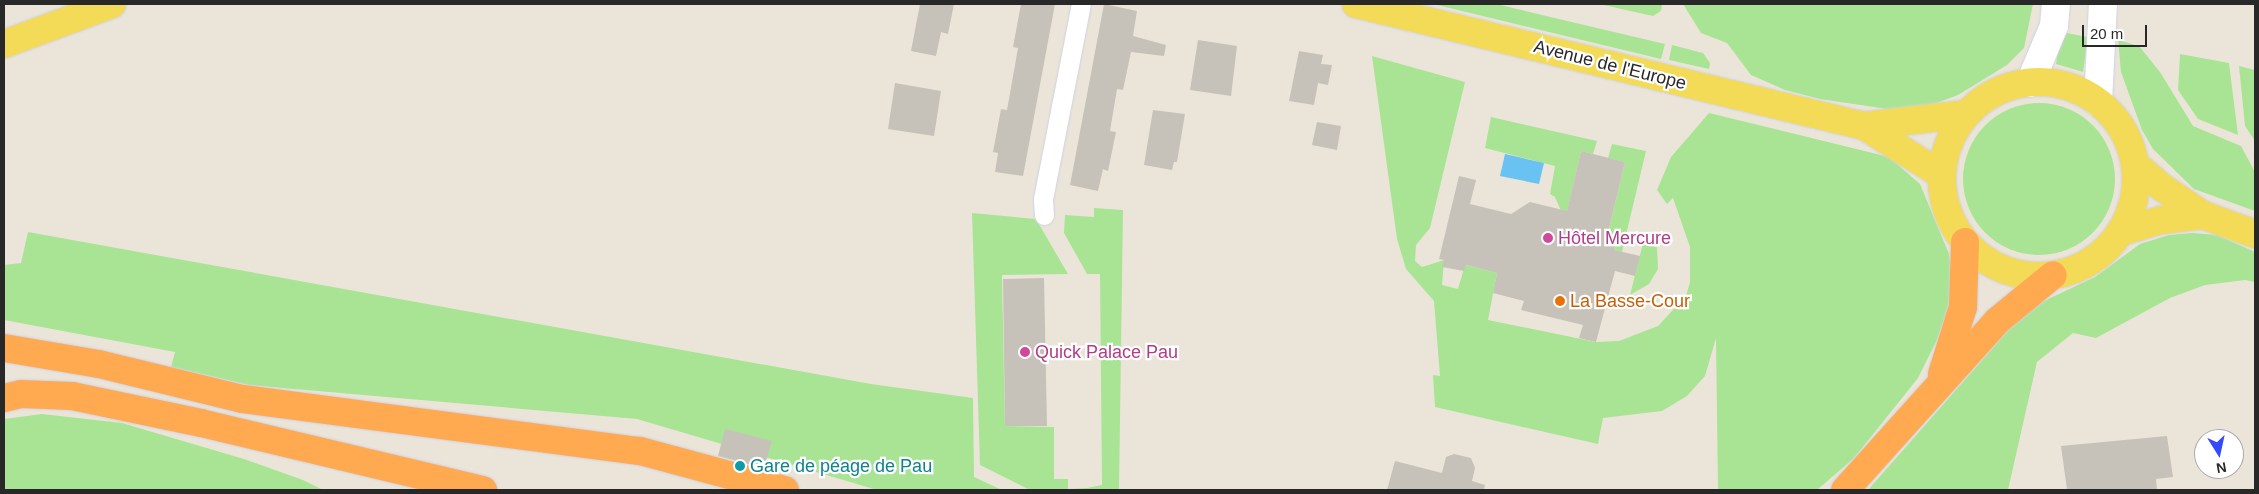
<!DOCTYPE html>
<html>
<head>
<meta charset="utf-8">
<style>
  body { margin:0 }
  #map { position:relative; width:2259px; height:494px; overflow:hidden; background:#ebe5d9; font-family:Helvetica,sans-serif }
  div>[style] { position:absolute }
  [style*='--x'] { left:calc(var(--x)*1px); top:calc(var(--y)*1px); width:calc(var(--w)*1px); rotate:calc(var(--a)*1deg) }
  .green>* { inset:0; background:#a9e494 }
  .round { border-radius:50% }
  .water>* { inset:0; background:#69c2f1 }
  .building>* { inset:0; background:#c6c2b9 }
  .roads { filter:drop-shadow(0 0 1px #cfd1e2) drop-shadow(0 0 1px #cfd1e2) }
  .street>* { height:19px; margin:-9.5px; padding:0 9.5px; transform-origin:9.5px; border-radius:9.5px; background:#fff }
  .secondary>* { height:28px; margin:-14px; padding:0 14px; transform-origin:14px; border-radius:14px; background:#fff }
  .primary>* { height:28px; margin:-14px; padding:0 14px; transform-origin:14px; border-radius:14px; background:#f3db57 }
  .primary>.ring { margin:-14px; padding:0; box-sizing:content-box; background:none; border:28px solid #f3db57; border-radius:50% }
  .highway>* { height:28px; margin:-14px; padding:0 14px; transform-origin:14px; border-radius:14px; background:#ffaa51 }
  .dots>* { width:14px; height:14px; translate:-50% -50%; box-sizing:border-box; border:2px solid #fff; border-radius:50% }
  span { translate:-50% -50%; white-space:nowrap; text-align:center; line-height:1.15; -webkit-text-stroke:4.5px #fff; paint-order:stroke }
  .street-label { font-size:18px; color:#282828 }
  .hotel-label { font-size:18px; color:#b23c85 }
  .left { translate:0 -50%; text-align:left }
  .food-label { font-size:18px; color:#c56008 }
  .culture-label { font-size:18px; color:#0d838f }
  .frame { position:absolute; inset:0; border:5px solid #282828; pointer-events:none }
  .north { position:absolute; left:2194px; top:429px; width:50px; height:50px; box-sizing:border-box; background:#fff; border:1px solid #a9a9a9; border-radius:50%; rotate:170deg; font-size:14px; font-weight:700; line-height:20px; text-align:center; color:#282828 }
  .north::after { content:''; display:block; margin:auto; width:18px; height:22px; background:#344afd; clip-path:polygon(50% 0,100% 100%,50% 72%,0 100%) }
  .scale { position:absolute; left:2082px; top:25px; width:65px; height:22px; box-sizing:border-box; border:2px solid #282828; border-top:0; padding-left:6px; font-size:15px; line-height:18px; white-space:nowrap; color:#282828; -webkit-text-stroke:4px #fff; paint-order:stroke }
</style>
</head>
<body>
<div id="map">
  <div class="green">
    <i style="clip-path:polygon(1433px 4px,1496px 4px,1665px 44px,1661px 59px)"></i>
    <i style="clip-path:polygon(1599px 4px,1662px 4px,1662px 5px,1661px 11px,1653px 16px)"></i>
    <i style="clip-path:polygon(1683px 4px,2033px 4px,2024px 48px,2007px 65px,1958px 95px,1931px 105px,1901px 111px,1820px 99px,1785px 90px,1751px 75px,1727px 43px,1701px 33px)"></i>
    <i style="clip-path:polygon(2061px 32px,2088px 37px,2083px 72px,2056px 64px)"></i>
    <i style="clip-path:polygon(2118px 40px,2139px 46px,2160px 72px,2193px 126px,2241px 146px,2255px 172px,2255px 211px,2194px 189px,2153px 149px,2142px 130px,2121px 72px)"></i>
    <i style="clip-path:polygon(1672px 45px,1703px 53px,1710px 63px,1709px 69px,1669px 60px)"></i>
    <i style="clip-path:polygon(2180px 54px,2229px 63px,2238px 135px,2198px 119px,2178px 90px)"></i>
    <i style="clip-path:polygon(1372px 56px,1465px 82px,1430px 228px,1416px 245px,1415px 261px,1422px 267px,1444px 260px,1442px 285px,1458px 289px,1465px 265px,1497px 273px,1488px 320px,1596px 342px,1619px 341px,1658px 326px,1686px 296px,1690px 282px,1690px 247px,1673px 198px,1667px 204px,1657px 190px,1671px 157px,1709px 113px,1889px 157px,1920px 184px,1949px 254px,1952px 277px,1948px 308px,1937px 340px,1918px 378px,1854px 458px,1817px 490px,1718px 490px,1716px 338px,1705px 376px,1687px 396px,1662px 411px,1603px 418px,1598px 444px,1435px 407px,1433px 375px,1440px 376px,1434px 301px,1406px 269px,1397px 239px)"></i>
    <i style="clip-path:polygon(2239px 66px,2255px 70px,2255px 141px,2245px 126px)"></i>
    <i class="round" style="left:1963px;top:103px;width:152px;height:152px"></i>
    <i style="clip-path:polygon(1491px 117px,1597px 141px,1593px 154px,1581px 151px,1565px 220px,1555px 197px,1550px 194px,1555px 166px,1485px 148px)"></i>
    <i style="clip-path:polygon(1612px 144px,1646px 151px,1622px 252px,1614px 250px,1616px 239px,1607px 237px,1625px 162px,1608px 158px)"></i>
    <i style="clip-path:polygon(1094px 208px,1123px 210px,1119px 490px,1030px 490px,980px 465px,972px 213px,1036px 219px,1068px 274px,1002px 275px,1005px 426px,1054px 427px,1054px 479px,1068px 479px,1068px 489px,1087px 488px,1102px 485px,1100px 274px,1087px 274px,1064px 233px,1065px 215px,1094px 217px)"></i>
    <i style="clip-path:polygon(1646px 231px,1657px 248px,1658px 269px,1649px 284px,1630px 295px)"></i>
    <i style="clip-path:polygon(28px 232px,871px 384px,973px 398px,974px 477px,1002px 490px,877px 490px,637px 419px,249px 385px,171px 367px,175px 352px,4px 320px,4px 265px,21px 263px)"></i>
    <i style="clip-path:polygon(2193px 233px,2217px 235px,2255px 252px,2255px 282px,2245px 280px,2205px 285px,2170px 298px,2096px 338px,2073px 333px,2037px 362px,2008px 490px,1868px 490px,2019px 318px,2044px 301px,2095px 277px,2140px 244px,2169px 235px)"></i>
    <i style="clip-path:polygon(42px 414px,122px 423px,244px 459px,303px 480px,323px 490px,4px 490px,4px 419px)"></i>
  </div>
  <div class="water">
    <i style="clip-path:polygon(1505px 154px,1544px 163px,1539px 184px,1500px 176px)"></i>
  </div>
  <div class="building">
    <i style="clip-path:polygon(920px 4px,954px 4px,948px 34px,941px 32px,936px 56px,911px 51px)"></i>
    <i style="clip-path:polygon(1021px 4px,1055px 4px,1023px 176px,995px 172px,998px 153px,993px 152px,1001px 109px,1007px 110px,1018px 48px,1013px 47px)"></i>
    <i style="clip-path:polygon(1104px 4px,1137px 11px,1133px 36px,1166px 45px,1164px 56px,1131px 52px,1123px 90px,1117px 89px,1110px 131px,1116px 132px,1108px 171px,1103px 169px,1098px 191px,1070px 185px)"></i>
    <i style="clip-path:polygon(1198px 40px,1237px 46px,1231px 96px,1190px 90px)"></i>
    <i style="clip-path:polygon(1299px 51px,1323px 55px,1321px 64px,1332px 65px,1328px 85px,1318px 83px,1314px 105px,1289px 101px)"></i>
    <i style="clip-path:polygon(895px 83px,941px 91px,934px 136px,888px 129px)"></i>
    <i style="clip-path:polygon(1153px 110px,1185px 114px,1177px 162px,1174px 162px,1172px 170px,1144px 165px)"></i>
    <i style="clip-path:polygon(1317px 122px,1341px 126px,1337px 150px,1312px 145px)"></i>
    <i style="clip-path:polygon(1581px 151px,1625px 162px,1607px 237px,1616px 239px,1614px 250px,1640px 256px,1635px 276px,1615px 271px,1596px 342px,1579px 338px,1583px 325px,1521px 310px,1524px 301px,1493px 293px,1497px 273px,1466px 265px,1464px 271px,1442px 267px,1444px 260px,1439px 259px,1459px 176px,1476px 180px,1470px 204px,1511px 214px,1530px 202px,1567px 211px)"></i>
    <i style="clip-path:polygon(1044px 278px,1047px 426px,1005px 426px,1003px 279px)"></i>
    <i style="clip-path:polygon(725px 429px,772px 441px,764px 468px,718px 456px)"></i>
    <i style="clip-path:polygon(2167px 436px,2173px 477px,2156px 479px,2157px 490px,2067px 490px,2061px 446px)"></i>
    <i style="clip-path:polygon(1454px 454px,1471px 458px,1475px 468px,1472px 481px,1485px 485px,1484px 490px,1387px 490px,1395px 461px,1442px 473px,1446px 457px)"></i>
  </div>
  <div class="roads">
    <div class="street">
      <i style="--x:1044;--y:215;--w:16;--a:-94"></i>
      <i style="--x:1043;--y:199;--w:199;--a:-79"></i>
    </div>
    <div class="secondary">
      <i style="--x:2030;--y:83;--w:62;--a:-67.2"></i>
      <i style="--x:2054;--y:26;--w:22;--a:-85"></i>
      <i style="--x:2098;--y:102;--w:98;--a:-87.1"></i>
    </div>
    <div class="primary">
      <i style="--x:1356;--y:4;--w:522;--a:13.5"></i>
      <i style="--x:1864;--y:126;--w:92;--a:32.1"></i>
      <i style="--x:4;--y:44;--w:115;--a:-20.3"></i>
      <i class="ring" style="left:1942px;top:82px;width:166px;height:166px"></i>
      <i style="--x:1864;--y:126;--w:103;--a:-6.7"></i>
      <i style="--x:2135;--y:164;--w:37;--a:41"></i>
      <i style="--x:2163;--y:188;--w:48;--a:34"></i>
      <i style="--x:2203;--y:215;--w:55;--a:20.1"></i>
      <i style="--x:2120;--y:232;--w:43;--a:-16.3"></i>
      <i style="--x:2161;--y:220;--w:42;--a:-6.8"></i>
    </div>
    <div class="highway">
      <i style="--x:4;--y:348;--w:96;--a:9.6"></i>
      <i style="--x:99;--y:364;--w:148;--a:13.7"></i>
      <i style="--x:243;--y:399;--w:400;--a:7.5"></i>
      <i style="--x:640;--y:451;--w:150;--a:15.1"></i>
      <i style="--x:1942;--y:374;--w:70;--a:-72.6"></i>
      <i style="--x:1963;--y:307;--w:65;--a:-88.2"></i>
      <i style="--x:4;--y:398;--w:17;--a:-13"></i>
      <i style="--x:21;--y:394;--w:51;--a:2.2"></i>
      <i style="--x:72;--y:396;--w:132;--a:11.8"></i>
      <i style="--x:201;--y:423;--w:290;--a:13.4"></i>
      <i style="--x:1845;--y:490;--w:227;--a:-48"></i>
      <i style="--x:1997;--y:321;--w:72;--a:-39.4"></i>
    </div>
  </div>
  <div class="dots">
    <i style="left:1548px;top:238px;background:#d1479c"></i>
    <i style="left:1560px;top:301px;background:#e8710a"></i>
    <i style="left:1025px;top:352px;background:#d1479c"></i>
    <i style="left:740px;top:466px;background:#0f9aa8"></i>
  </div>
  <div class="street-label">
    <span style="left:1610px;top:65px;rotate:14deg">Avenue de l'Europe</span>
  </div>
  <div class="hotel-label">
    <span class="left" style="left:1558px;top:238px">Hôtel Mercure</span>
    <span class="left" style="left:1035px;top:352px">Quick Palace Pau</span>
  </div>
  <div class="food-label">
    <span class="left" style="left:1570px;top:301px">La Basse-Cour</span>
  </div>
  <div class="culture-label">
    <span class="left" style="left:750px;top:466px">Gare de péage de Pau</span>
  </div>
  <div class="frame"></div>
  <div class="north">N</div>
  <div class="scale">20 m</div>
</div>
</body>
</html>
